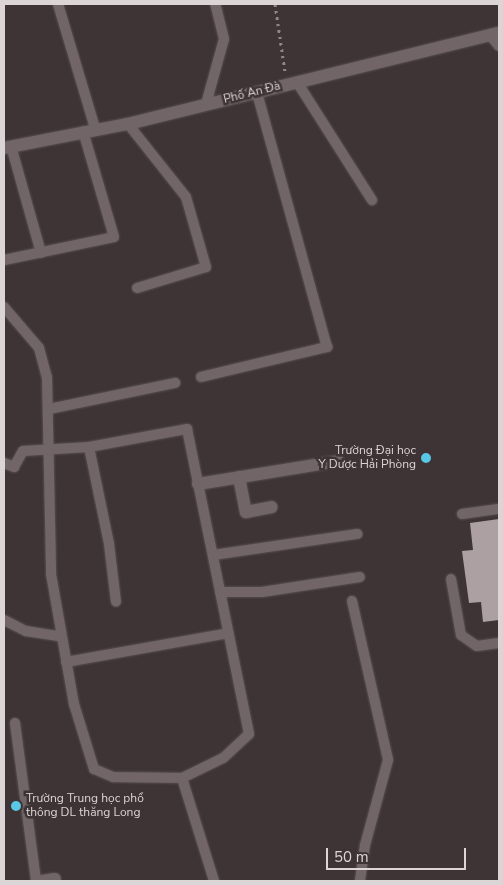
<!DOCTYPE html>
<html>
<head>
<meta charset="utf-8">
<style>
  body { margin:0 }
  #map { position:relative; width:503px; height:885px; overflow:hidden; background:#3e3335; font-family:"Nunito Sans",sans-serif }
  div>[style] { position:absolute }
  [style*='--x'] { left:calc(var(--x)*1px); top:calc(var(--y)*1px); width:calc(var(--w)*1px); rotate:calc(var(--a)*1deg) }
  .building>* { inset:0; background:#ada0a2 }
  .path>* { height:3px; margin-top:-1.5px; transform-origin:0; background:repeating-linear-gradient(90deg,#908789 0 2.5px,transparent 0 6.5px) }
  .roads { filter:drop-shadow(0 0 1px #584f51) drop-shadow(0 0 1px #584f51) }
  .lane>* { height:10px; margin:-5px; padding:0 5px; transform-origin:5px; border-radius:5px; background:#716567 }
  .street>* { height:12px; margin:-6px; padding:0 6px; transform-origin:6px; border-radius:6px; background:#716567 }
  .secondary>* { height:12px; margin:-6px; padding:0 6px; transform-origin:6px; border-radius:6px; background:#716567 }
  .dots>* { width:14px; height:14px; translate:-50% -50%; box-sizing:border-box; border:2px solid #3e3335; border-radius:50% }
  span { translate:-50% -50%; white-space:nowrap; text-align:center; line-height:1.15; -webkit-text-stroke:5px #3e3335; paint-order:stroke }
  .street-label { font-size:12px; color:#dcd5d6 }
  .poi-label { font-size:12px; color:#dcd5d6 }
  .right { translate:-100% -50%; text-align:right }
  .left { translate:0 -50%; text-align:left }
  .frame { position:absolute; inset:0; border:5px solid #dcd5d6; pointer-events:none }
  .scale { position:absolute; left:326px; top:848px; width:140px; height:22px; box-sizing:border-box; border:2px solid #dcd5d6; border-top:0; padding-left:6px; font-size:15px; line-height:18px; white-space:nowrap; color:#dcd5d6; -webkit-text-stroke:4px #3e3335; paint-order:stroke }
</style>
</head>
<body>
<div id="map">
  <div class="building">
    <i style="clip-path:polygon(499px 519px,499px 620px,483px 622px,481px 602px,469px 603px,462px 551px,473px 550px,470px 523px)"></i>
  </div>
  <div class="path">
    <i style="--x:275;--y:4;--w:69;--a:81.6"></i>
  </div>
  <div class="roads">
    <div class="lane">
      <i style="--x:58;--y:4;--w:129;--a:73.4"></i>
      <i style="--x:490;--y:35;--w:14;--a:51"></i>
      <i style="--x:297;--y:82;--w:140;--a:57.6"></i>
      <i style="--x:206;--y:104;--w:67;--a:-74.5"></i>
      <i style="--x:224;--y:39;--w:36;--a:-104"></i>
      <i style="--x:128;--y:124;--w:93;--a:51.5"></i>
      <i style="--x:186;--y:197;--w:73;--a:74.1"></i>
      <i style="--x:206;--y:267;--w:72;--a:163.1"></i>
      <i style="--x:11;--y:146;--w:111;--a:74.3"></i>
      <i style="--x:4;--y:260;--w:112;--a:-11.8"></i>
      <i style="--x:114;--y:237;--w:110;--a:-106.3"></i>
      <i style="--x:4;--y:307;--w:54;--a:49.5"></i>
      <i style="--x:39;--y:348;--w:30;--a:75"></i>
      <i style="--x:47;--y:377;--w:197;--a:88.8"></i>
      <i style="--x:51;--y:574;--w:132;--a:80"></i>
      <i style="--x:74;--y:704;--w:68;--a:72.9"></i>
      <i style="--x:94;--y:769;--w:21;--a:23"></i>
      <i style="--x:113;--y:777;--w:69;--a:0.8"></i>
      <i style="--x:201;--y:377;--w:130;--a:-13.4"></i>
      <i style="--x:327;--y:347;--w:264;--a:-105.4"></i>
      <i style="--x:49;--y:409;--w:129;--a:-11.7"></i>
      <i style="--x:89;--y:447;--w:100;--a:-10.4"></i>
      <i style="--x:187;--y:429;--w:311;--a:78.5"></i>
      <i style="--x:249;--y:734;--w:35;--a:137"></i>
      <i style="--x:223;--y:758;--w:46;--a:154"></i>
      <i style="--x:182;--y:778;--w:108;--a:72.7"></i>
      <i style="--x:4;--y:463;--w:11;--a:22"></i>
      <i style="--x:14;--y:467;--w:18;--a:-61"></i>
      <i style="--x:23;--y:451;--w:66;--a:-3.5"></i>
      <i style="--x:89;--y:447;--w:99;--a:78.3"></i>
      <i style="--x:109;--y:544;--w:58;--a:83.1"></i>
      <i style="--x:462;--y:514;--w:37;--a:-8"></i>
      <i style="--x:213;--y:555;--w:146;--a:-8.3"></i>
      <i style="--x:451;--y:579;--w:57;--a:79.9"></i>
      <i style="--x:461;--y:635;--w:19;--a:35"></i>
      <i style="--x:477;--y:646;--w:22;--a:-8"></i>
      <i style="--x:220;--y:592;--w:42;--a:0"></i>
      <i style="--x:262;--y:592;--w:99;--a:-8.7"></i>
      <i style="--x:352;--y:601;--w:163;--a:77.2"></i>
      <i style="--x:388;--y:760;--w:88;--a:105.1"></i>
      <i style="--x:365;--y:845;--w:36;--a:98"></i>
      <i style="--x:4;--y:620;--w:25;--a:27"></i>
      <i style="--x:26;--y:631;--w:36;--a:9"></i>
      <i style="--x:66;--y:662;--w:165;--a:-10.1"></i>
      <i style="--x:15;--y:723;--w:159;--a:82.4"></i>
    </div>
    <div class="street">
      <i style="--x:239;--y:477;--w:36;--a:79"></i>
      <i style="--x:246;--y:512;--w:26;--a:-11"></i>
      <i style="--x:198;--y:484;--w:142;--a:-9.3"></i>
      <i style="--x:42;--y:881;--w:13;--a:-9"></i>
    </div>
    <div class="secondary">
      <i style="--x:4;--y:148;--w:126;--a:-11"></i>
      <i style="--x:128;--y:124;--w:382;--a:-13.8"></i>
    </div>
  </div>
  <div class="dots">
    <i style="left:426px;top:458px;background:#59c8e4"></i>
    <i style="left:16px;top:806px;background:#59c8e4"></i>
  </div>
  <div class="street-label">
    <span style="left:252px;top:93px;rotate:-14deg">Phố An Đà</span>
  </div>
  <div class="poi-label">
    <span class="right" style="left:416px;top:458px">Trường Đại học<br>Y Dược Hải Phòng</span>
    <span class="left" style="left:26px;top:806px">Trường Trung học phổ<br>thông DL thăng Long</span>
  </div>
  <div class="frame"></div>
  <div class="scale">50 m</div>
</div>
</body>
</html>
